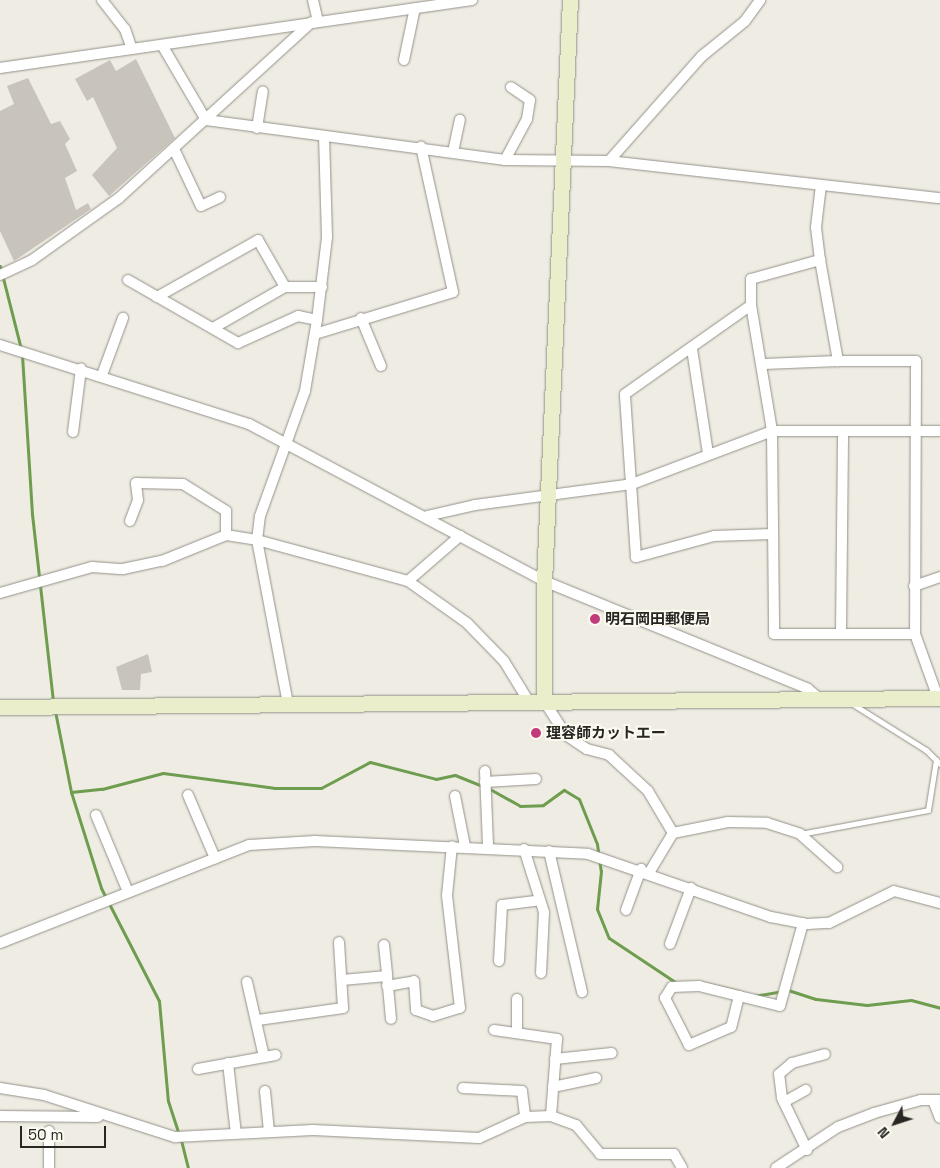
<!DOCTYPE html>
<html>
<head>
<meta charset="utf-8">
<style>
  body { margin:0 }
  #map { position:relative; width:940px; height:1168px; overflow:hidden; background:#efece3; font-family:"Space Grotesk","Noto Sans JP",sans-serif }
  div>[style] { position:absolute }
  [style*='--x'] { left:calc(var(--x)*1px); top:calc(var(--y)*1px); width:calc(var(--w)*1px); rotate:calc(var(--a)*1deg) }
  .stream>* { height:3px; margin:-1.5px; padding:0 1.5px; transform-origin:1.5px; border-radius:1.5px; background:#6e9d4f }
  .building>* { inset:0; background:#c8c3bb }
  .roads { filter:drop-shadow(0 0 1px #939189) drop-shadow(0 0 1px #939189) }
  .lane>* { height:5px; margin:-2.5px; padding:0 2.5px; transform-origin:2.5px; border-radius:2.5px; background:#fff }
  .street>* { height:10px; margin:-5px; padding:0 5px; transform-origin:5px; border-radius:5px; background:#fff }
  .secondary>* { height:15px; margin:-7.5px; padding:0 7.5px; transform-origin:7.5px; border-radius:7.5px; background:#ebeecb }
  .dots>* { width:14px; height:14px; translate:-50% -50%; box-sizing:border-box; border:2px solid #fcfaf0; border-radius:50% }
  span { translate:-50% -50%; white-space:nowrap; text-align:center; line-height:1.15; -webkit-text-stroke:4px #fcfaf0; paint-order:stroke }
  .poi-label { font-size:15px; color:#272622; font-weight:700 }
  .left { translate:0 -50%; text-align:left }
  .north { position:absolute; left:870px; top:1098px; width:50px; height:50px; -webkit-text-stroke:4px #fcfaf0; paint-order:stroke; rotate:230deg; font-size:14px; font-weight:700; line-height:20px; text-align:center; color:#272622 }
  .north::after { content:''; display:block; margin:auto; width:18px; height:22px; background:#272622; clip-path:polygon(50% 0,100% 100%,50% 72%,0 100%) }
  .scale { position:absolute; left:20px; top:1126px; width:86px; height:22px; box-sizing:border-box; border:2px solid #272622; border-top:0; padding-left:6px; font-size:15px; line-height:18px; white-space:nowrap; color:#272622; -webkit-text-stroke:4px #fcfaf0; paint-order:stroke }
</style>
</head>
<body>
<div id="map">
  <div class="stream">
    <i style="--x:0;--y:266;--w:86;--a:75.8"></i>
    <i style="--x:22;--y:355;--w:159;--a:86.4"></i>
    <i style="--x:32;--y:514;--w:189;--a:83.6"></i>
    <i style="--x:55;--y:711;--w:83;--a:78.8"></i>
    <i style="--x:71;--y:792;--w:101;--a:72.6"></i>
    <i style="--x:101;--y:888;--w:127;--a:62.8"></i>
    <i style="--x:159;--y:1001;--w:100;--a:84.9"></i>
    <i style="--x:168;--y:1101;--w:35;--a:72"></i>
    <i style="--x:488;--y:788;--w:37;--a:29"></i>
    <i style="--x:520;--y:806;--w:23;--a:-2"></i>
    <i style="--x:543;--y:805;--w:26;--a:-36"></i>
    <i style="--x:564;--y:790;--w:17;--a:31"></i>
    <i style="--x:579;--y:799;--w:48;--a:68.2"></i>
    <i style="--x:597;--y:844;--w:27;--a:82"></i>
    <i style="--x:601;--y:871;--w:38;--a:96"></i>
    <i style="--x:597;--y:909;--w:31;--a:68"></i>
    <i style="--x:609;--y:938;--w:79;--a:33.7"></i>
    <i style="--x:71;--y:792;--w:31;--a:-6"></i>
    <i style="--x:102;--y:789;--w:63;--a:-14.7"></i>
    <i style="--x:163;--y:773;--w:113;--a:7.6"></i>
    <i style="--x:275;--y:788;--w:46;--a:0"></i>
    <i style="--x:321;--y:788;--w:55;--a:-28"></i>
    <i style="--x:370;--y:762;--w:68;--a:14.4"></i>
    <i style="--x:436;--y:779;--w:19;--a:-12"></i>
    <i style="--x:455;--y:775;--w:29;--a:22"></i>
    <i style="--x:703;--y:983;--w:36;--a:13"></i>
    <i style="--x:754;--y:996;--w:35;--a:-10"></i>
    <i style="--x:788;--y:990;--w:29;--a:18"></i>
    <i style="--x:816;--y:999;--w:51;--a:6.7"></i>
    <i style="--x:867;--y:1005;--w:44;--a:-6.5"></i>
    <i style="--x:911;--y:1000;--w:30;--a:15"></i>
    <i style="--x:181;--y:1140;--w:29;--a:76"></i>
  </div>
  <div class="building">
    <i style="clip-path:polygon(136px 59px,175px 138px,109px 196px,92px 175px,117px 148px,93px 97px,87px 101px,75px 79px,110px 60px,116px 71px)"></i>
    <i style="clip-path:polygon(28px 78px,51px 124px,60px 121px,70px 139px,65px 144px,77px 171px,65px 178px,76px 210px,88px 203px,91px 209px,14px 261px,0 231px,0 111px,14px 104px,7px 86px)"></i>
    <i style="clip-path:polygon(148px 654px,152px 672px,141px 674px,140px 690px,122px 690px,116px 667px)"></i>
  </div>
  <div class="roads">
    <div class="lane">
      <i style="--x:851;--y:703;--w:89;--a:32.1"></i>
      <i style="--x:926;--y:750;--w:20;--a:45"></i>
      <i style="--x:800;--y:834;--w:130;--a:-10.6"></i>
      <i style="--x:928;--y:810;--w:51;--a:-80.9"></i>
    </div>
    <div class="street">
      <i style="--x:102;--y:0;--w:37;--a:52"></i>
      <i style="--x:125;--y:29;--w:21;--a:71"></i>
      <i style="--x:313;--y:0;--w:22;--a:77"></i>
      <i style="--x:162;--y:45;--w:87;--a:59.6"></i>
      <i style="--x:404;--y:60;--w:53;--a:-78.1"></i>
      <i style="--x:0;--y:68;--w:477;--a:-8.2"></i>
      <i style="--x:206;--y:120;--w:302;--a:7.6"></i>
      <i style="--x:505;--y:160;--w:104;--a:0.6"></i>
      <i style="--x:609;--y:161;--w:333;--a:6.4"></i>
      <i style="--x:257;--y:128;--w:37;--a:-81"></i>
      <i style="--x:174;--y:149;--w:63;--a:64.7"></i>
      <i style="--x:201;--y:206;--w:21;--a:-25"></i>
      <i style="--x:453;--y:152;--w:33;--a:-78"></i>
      <i style="--x:505;--y:160;--w:47;--a:-61.8"></i>
      <i style="--x:527;--y:119;--w:19;--a:-81"></i>
      <i style="--x:530;--y:100;--w:23;--a:-146"></i>
      <i style="--x:609;--y:161;--w:140;--a:-48.5"></i>
      <i style="--x:702;--y:56;--w:55;--a:-39.1"></i>
      <i style="--x:745;--y:21;--w:26;--a:-54"></i>
      <i style="--x:820;--y:260;--w:33;--a:-97"></i>
      <i style="--x:816;--y:227;--w:42;--a:-83.2"></i>
      <i style="--x:0;--y:275;--w:35;--a:-25"></i>
      <i style="--x:32;--y:260;--w:107;--a:-35.5"></i>
      <i style="--x:119;--y:198;--w:261;--a:-42.4"></i>
      <i style="--x:128;--y:280;--w:127;--a:29.8"></i>
      <i style="--x:238;--y:343;--w:66;--a:-24.2"></i>
      <i style="--x:298;--y:316;--w:19;--a:12"></i>
      <i style="--x:285;--y:287;--w:37;--a:0"></i>
      <i style="--x:157;--y:297;--w:116;--a:-29.4"></i>
      <i style="--x:258;--y:240;--w:54;--a:60.1"></i>
      <i style="--x:285;--y:287;--w:83;--a:150.3"></i>
      <i style="--x:751;--y:305;--w:128;--a:80.5"></i>
      <i style="--x:772;--y:431;--w:203;--a:89.4"></i>
      <i style="--x:774;--y:634;--w:141;--a:0"></i>
      <i style="--x:361;--y:318;--w:52;--a:67.4"></i>
      <i style="--x:315;--y:334;--w:144;--a:-16.9"></i>
      <i style="--x:453;--y:292;--w:149;--a:-102.4"></i>
      <i style="--x:0;--y:345;--w:261;--a:17.6"></i>
      <i style="--x:249;--y:424;--w:334;--a:28"></i>
      <i style="--x:544;--y:581;--w:285;--a:22.2"></i>
      <i style="--x:808;--y:689;--w:17;--a:40"></i>
      <i style="--x:692;--y:349;--w:106;--a:81.3"></i>
      <i style="--x:764;--y:364;--w:74;--a:-2.3"></i>
      <i style="--x:102;--y:375;--w:61;--a:-69.8"></i>
      <i style="--x:73;--y:432;--w:64;--a:-82.8"></i>
      <i style="--x:427;--y:516;--w:49;--a:-12.9"></i>
      <i style="--x:475;--y:505;--w:158;--a:-7.6"></i>
      <i style="--x:632;--y:484;--w:150;--a:-20.7"></i>
      <i style="--x:772;--y:431;--w:168;--a:0"></i>
      <i style="--x:130;--y:521;--w:22;--a:-69"></i>
      <i style="--x:138;--y:500;--w:17;--a:-97"></i>
      <i style="--x:136;--y:483;--w:47;--a:1.2"></i>
      <i style="--x:183;--y:484;--w:51;--a:32.1"></i>
      <i style="--x:226;--y:511;--w:24;--a:90"></i>
      <i style="--x:772;--y:534;--w:58;--a:178"></i>
      <i style="--x:714;--y:536;--w:81;--a:164.9"></i>
      <i style="--x:636;--y:557;--w:163;--a:-93.9"></i>
      <i style="--x:625;--y:394;--w:154;--a:-35.2"></i>
      <i style="--x:751;--y:305;--w:26;--a:-90"></i>
      <i style="--x:751;--y:279;--w:72;--a:-15.4"></i>
      <i style="--x:820;--y:260;--w:103;--a:79.9"></i>
      <i style="--x:838;--y:361;--w:78;--a:0"></i>
      <i style="--x:916;--y:361;--w:273;--a:90.2"></i>
      <i style="--x:915;--y:634;--w:68;--a:70.2"></i>
      <i style="--x:408;--y:581;--w:69;--a:-40.9"></i>
      <i style="--x:914;--y:586;--w:28;--a:-19"></i>
      <i style="--x:0;--y:593;--w:96;--a:-15.8"></i>
      <i style="--x:92;--y:567;--w:31;--a:4"></i>
      <i style="--x:123;--y:569;--w:40;--a:-12"></i>
      <i style="--x:162;--y:561;--w:69;--a:-22.1"></i>
      <i style="--x:226;--y:535;--w:31;--a:9"></i>
      <i style="--x:257;--y:540;--w:156;--a:15.2"></i>
      <i style="--x:408;--y:581;--w:72;--a:35.4"></i>
      <i style="--x:467;--y:623;--w:53;--a:45.8"></i>
      <i style="--x:504;--y:661;--w:48;--a:58.6"></i>
      <i style="--x:841;--y:631;--w:197;--a:-89.4"></i>
      <i style="--x:544;--y:701;--w:40;--a:57.1"></i>
      <i style="--x:566;--y:735;--w:25;--a:34"></i>
      <i style="--x:587;--y:749;--w:23;--a:15"></i>
      <i style="--x:609;--y:755;--w:53;--a:42.7"></i>
      <i style="--x:648;--y:791;--w:49;--a:59.2"></i>
      <i style="--x:673;--y:833;--w:47;--a:121"></i>
      <i style="--x:288;--y:704;--w:167;--a:-100.7"></i>
      <i style="--x:257;--y:540;--w:24;--a:-83"></i>
      <i style="--x:260;--y:516;--w:133;--a:-70.2"></i>
      <i style="--x:305;--y:391;--w:72;--a:-80.4"></i>
      <i style="--x:317;--y:320;--w:84;--a:-83.1"></i>
      <i style="--x:327;--y:237;--w:100;--a:-91.7"></i>
      <i style="--x:485;--y:771;--w:76;--a:87.7"></i>
      <i style="--x:485;--y:782;--w:51;--a:-3.4"></i>
      <i style="--x:188;--y:795;--w:69;--a:66.8"></i>
      <i style="--x:455;--y:796;--w:51;--a:78.7"></i>
      <i style="--x:96;--y:815;--w:83;--a:67.4"></i>
      <i style="--x:673;--y:833;--w:56;--a:-11.3"></i>
      <i style="--x:728;--y:822;--w:39;--a:1"></i>
      <i style="--x:767;--y:823;--w:35;--a:18"></i>
      <i style="--x:800;--y:834;--w:50;--a:41.7"></i>
      <i style="--x:524;--y:849;--w:66;--a:72.4"></i>
      <i style="--x:544;--y:912;--w:61;--a:92.8"></i>
      <i style="--x:549;--y:851;--w:145;--a:76.8"></i>
      <i style="--x:626;--y:910;--w:44;--a:-69.9"></i>
      <i style="--x:0;--y:943;--w:268;--a:-21.5"></i>
      <i style="--x:249;--y:845;--w:66;--a:-3.5"></i>
      <i style="--x:315;--y:841;--w:273;--a:2.7"></i>
      <i style="--x:588;--y:854;--w:194;--a:19"></i>
      <i style="--x:771;--y:917;--w:37;--a:11"></i>
      <i style="--x:807;--y:924;--w:22;--a:-3"></i>
      <i style="--x:829;--y:923;--w:72;--a:-26.2"></i>
      <i style="--x:894;--y:891;--w:48;--a:14.6"></i>
      <i style="--x:670;--y:944;--w:60;--a:-69.4"></i>
      <i style="--x:384;--y:945;--w:31;--a:84"></i>
      <i style="--x:499;--y:961;--w:56;--a:-86.9"></i>
      <i style="--x:502;--y:905;--w:38;--a:-7"></i>
      <i style="--x:342;--y:980;--w:45;--a:-5.1"></i>
      <i style="--x:387;--y:976;--w:43;--a:84.7"></i>
      <i style="--x:247;--y:982;--w:77;--a:77.2"></i>
      <i style="--x:387;--y:986;--w:27;--a:-10"></i>
      <i style="--x:414;--y:981;--w:29;--a:86"></i>
      <i style="--x:416;--y:1010;--w:18;--a:19"></i>
      <i style="--x:433;--y:1016;--w:28;--a:-17"></i>
      <i style="--x:460;--y:1008;--w:114;--a:-96.6"></i>
      <i style="--x:447;--y:895;--w:49;--a:-84.2"></i>
      <i style="--x:739;--y:996;--w:32;--a:104"></i>
      <i style="--x:731;--y:1027;--w:46;--a:156.8"></i>
      <i style="--x:689;--y:1045;--w:53;--a:-117.1"></i>
      <i style="--x:665;--y:998;--w:13;--a:-58"></i>
      <i style="--x:672;--y:987;--w:27;--a:-2"></i>
      <i style="--x:699;--y:986;--w:41;--a:14"></i>
      <i style="--x:739;--y:996;--w:42;--a:13.7"></i>
      <i style="--x:780;--y:1006;--w:86;--a:-74.5"></i>
      <i style="--x:258;--y:1020;--w:86;--a:-8"></i>
      <i style="--x:343;--y:1008;--w:66;--a:-93.5"></i>
      <i style="--x:494;--y:1030;--w:64;--a:8.1"></i>
      <i style="--x:557;--y:1039;--w:77;--a:94.5"></i>
      <i style="--x:517;--y:1033;--w:34;--a:-90"></i>
      <i style="--x:555;--y:1059;--w:57;--a:-6"></i>
      <i style="--x:228;--y:1063;--w:71;--a:83.6"></i>
      <i style="--x:198;--y:1069;--w:79;--a:-10.2"></i>
      <i style="--x:553;--y:1087;--w:44;--a:-11.8"></i>
      <i style="--x:0;--y:1088;--w:45;--a:9"></i>
      <i style="--x:44;--y:1095;--w:138;--a:17.8"></i>
      <i style="--x:175;--y:1137;--w:138;--a:-2.9"></i>
      <i style="--x:313;--y:1130;--w:166;--a:2.8"></i>
      <i style="--x:479;--y:1138;--w:51;--a:-24.5"></i>
      <i style="--x:525;--y:1117;--w:26;--a:-2"></i>
      <i style="--x:551;--y:1116;--w:27;--a:20"></i>
      <i style="--x:576;--y:1125;--w:38;--a:50"></i>
      <i style="--x:600;--y:1154;--w:74;--a:0"></i>
      <i style="--x:674;--y:1154;--w:16;--a:60"></i>
      <i style="--x:463;--y:1088;--w:59;--a:2.9"></i>
      <i style="--x:522;--y:1091;--w:26;--a:83"></i>
      <i style="--x:265;--y:1091;--w:41;--a:84.4"></i>
      <i style="--x:933;--y:1100;--w:19;--a:69"></i>
      <i style="--x:784;--y:1102;--w:25;--a:-29"></i>
      <i style="--x:0;--y:1116;--w:98;--a:0.6"></i>
      <i style="--x:49;--y:1131;--w:37;--a:90"></i>
      <i style="--x:807;--y:1150;--w:58;--a:-115.7"></i>
      <i style="--x:782;--y:1098;--w:24;--a:-97"></i>
      <i style="--x:779;--y:1074;--w:17;--a:-40"></i>
      <i style="--x:792;--y:1063;--w:34;--a:-15"></i>
      <i style="--x:776;--y:1168;--w:74;--a:-33.5"></i>
      <i style="--x:838;--y:1127;--w:39;--a:-21"></i>
      <i style="--x:874;--y:1113;--w:49;--a:-15.5"></i>
      <i style="--x:921;--y:1100;--w:19;--a:0"></i>
    </div>
    <div class="secondary">
      <i style="--x:544;--y:701;--w:120;--a:-90"></i>
      <i style="--x:544;--y:581;--w:582;--a:-87.44"></i>
      <i style="--x:0;--y:707;--w:940;--a:-0.55"></i>
    </div>
  </div>
  <div class="dots">
    <i style="left:595px;top:619px;background:#c33c7a"></i>
    <i style="left:536px;top:733px;background:#c33c7a"></i>
  </div>
  <div class="poi-label">
    <span class="left" style="left:605px;top:619px">明石岡田郵便局</span>
    <span class="left" style="left:546px;top:733px">理容師カットエー</span>
  </div>
  <div class="north">N</div>
  <div class="scale">50 m</div>
</div>
</body>
</html>
